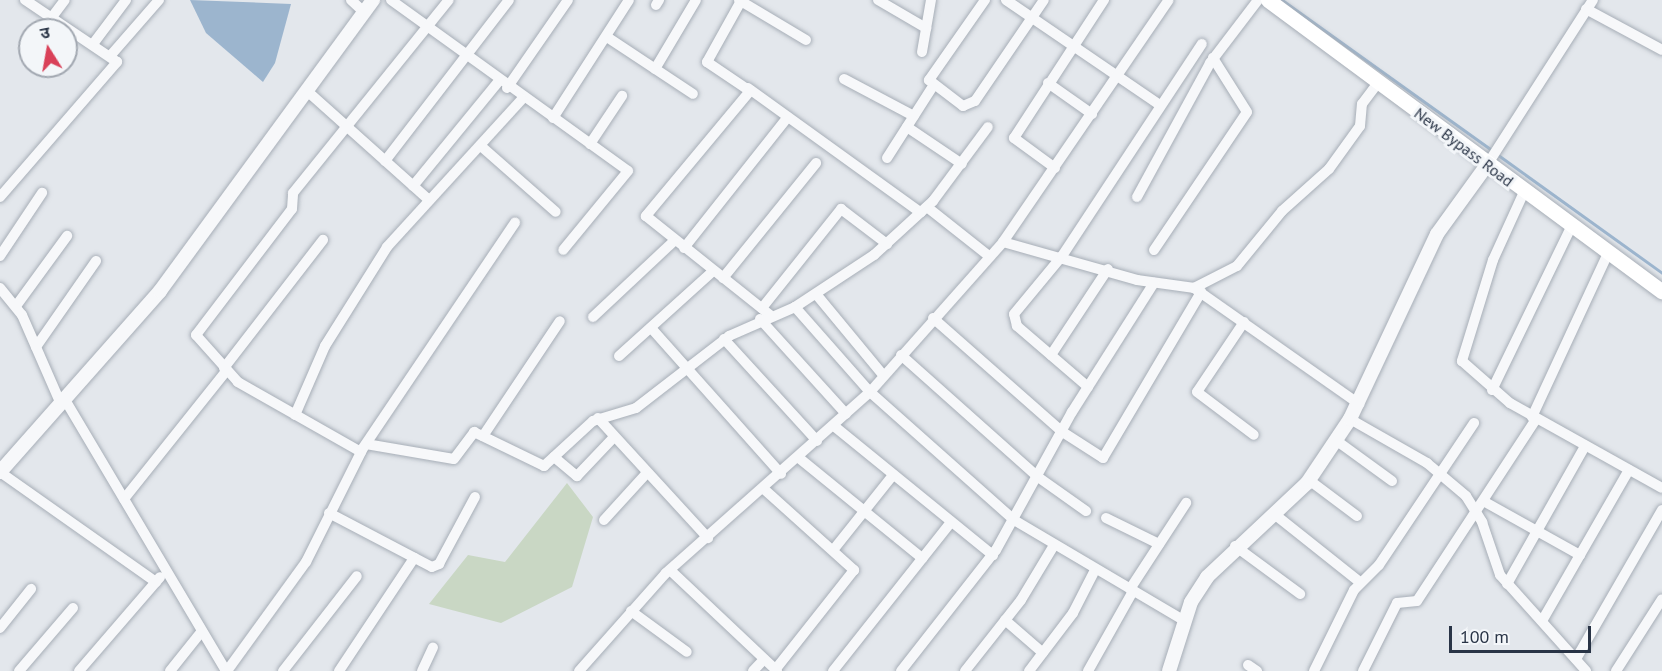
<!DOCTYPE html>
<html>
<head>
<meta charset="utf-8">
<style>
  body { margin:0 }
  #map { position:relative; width:1662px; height:671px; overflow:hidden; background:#e3e7ec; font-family:"PT Sans","Noto Sans Devanagari",sans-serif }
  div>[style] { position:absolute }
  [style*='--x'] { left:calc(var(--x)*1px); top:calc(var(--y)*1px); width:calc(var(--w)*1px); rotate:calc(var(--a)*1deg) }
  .green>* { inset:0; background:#c9d7c4 }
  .water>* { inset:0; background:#9cb5ce }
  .stream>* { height:3px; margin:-1.5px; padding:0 1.5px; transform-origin:1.5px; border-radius:1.5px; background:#9cb5ce }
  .roads { filter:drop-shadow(0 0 2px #a7aeb7) drop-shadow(0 0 2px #a7aeb7) }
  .minor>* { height:10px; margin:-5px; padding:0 5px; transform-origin:5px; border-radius:5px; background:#f7f8fa }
  .tertiary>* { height:14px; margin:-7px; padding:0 7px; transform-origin:7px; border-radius:7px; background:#f7f8fa }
  .secondary>* { height:15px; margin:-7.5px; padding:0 7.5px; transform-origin:7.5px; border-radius:7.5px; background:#fff }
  span { translate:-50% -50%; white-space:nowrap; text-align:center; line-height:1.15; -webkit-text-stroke:6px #f3f6f9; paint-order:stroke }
  .street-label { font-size:16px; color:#293446 }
  .north { position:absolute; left:18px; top:18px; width:60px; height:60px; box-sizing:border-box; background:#f3f6f9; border:2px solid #a2a8b1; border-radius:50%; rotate:349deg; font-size:16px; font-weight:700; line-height:24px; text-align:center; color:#293446 }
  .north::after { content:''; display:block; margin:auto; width:21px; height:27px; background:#d94159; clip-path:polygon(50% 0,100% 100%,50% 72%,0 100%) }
  .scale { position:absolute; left:1449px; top:626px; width:142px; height:27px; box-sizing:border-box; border:3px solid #293446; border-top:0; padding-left:8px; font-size:18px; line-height:21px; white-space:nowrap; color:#293446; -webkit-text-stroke:4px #f3f6f9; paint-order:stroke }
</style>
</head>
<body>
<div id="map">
  <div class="green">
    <i style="clip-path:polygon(567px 483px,593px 517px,572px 587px,501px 623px,429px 604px,468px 555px,505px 562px)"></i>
  </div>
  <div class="water">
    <i style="clip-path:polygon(190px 0,291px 4px,275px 63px,263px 82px,206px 33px)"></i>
  </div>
  <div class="stream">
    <i style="--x:1282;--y:0;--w:259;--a:35.6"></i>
    <i style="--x:1498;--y:155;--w:202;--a:35.7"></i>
  </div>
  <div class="roads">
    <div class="minor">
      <i style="--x:351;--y:0;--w:18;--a:43"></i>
      <i style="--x:391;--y:0;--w:292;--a:35.8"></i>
      <i style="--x:628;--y:171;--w:102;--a:129.4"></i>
      <i style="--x:739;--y:0;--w:78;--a:30.8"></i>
      <i style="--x:878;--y:0;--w:56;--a:30.3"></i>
      <i style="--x:985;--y:0;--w:98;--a:125"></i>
      <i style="--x:929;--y:80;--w:43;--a:37.4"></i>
      <i style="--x:963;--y:106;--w:13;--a:-23"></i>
      <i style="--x:975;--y:101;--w:122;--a:-55.7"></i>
      <i style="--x:1006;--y:0;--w:186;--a:34.3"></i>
      <i style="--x:741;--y:1;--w:70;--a:119.1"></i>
      <i style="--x:707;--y:62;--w:52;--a:34"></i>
      <i style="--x:750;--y:91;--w:163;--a:129.8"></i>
      <i style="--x:646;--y:216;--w:159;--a:38.6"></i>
      <i style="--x:656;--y:5;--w:6;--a:-59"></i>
      <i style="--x:1586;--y:9;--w:86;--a:28.3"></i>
      <i style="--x:52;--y:17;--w:21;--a:-53"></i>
      <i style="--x:607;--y:37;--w:103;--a:33.5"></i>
      <i style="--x:93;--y:44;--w:55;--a:-53.1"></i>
      <i style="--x:922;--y:52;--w:53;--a:-80.2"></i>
      <i style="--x:111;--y:55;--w:73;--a:-48.9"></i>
      <i style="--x:655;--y:69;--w:80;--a:-59.3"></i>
      <i style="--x:844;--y:79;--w:79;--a:27.9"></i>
      <i style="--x:1048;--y:83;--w:54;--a:35.2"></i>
      <i style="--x:507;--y:88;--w:107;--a:-55.3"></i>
      <i style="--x:748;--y:88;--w:213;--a:35.8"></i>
      <i style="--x:306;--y:90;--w:165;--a:41.8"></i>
      <i style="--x:553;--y:118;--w:140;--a:-57.2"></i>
      <i style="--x:907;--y:127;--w:66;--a:33.9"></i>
      <i style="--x:590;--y:144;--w:58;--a:-56.3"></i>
      <i style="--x:482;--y:147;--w:98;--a:41.3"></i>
      <i style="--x:887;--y:158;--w:85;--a:-57.4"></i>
      <i style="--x:385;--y:161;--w:203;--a:-52.4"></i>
      <i style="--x:1487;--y:165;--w:196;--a:-57.3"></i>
      <i style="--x:1055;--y:168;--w:51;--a:-143.8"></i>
      <i style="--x:1014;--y:138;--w:165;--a:-56.9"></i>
      <i style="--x:413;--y:186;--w:136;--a:-50.7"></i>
      <i style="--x:1524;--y:192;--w:75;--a:114.5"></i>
      <i style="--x:1493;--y:260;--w:106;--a:107.1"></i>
      <i style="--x:1462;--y:361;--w:64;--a:41.2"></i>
      <i style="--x:1510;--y:403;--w:174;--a:29.2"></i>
      <i style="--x:0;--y:197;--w:179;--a:-49.1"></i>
      <i style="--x:117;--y:62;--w:111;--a:-146"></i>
      <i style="--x:1137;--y:197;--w:153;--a:-61.4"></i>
      <i style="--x:1210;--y:63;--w:79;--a:-52.7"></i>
      <i style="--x:927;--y:207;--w:80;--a:38.4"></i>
      <i style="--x:1003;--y:242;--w:139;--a:15.8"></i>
      <i style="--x:1137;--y:280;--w:58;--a:8"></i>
      <i style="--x:1194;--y:288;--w:202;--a:35.1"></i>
      <i style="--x:684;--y:248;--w:167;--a:-51.6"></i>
      <i style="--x:1154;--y:250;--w:166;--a:-56"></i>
      <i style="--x:1247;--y:112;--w:64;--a:-122.2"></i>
      <i style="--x:0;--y:256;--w:76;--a:-56.3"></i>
      <i style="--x:723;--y:278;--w:148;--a:-51"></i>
      <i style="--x:0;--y:288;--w:35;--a:51"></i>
      <i style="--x:22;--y:315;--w:95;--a:66.4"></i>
      <i style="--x:1194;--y:288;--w:48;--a:-27.1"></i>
      <i style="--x:1237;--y:266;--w:71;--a:-50.7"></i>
      <i style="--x:1282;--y:211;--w:63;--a:-41.8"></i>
      <i style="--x:1329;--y:169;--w:53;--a:-54.2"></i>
      <i style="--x:1360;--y:126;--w:22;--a:-85"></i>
      <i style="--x:1362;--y:104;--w:26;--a:-53"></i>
      <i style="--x:816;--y:294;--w:105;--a:50.4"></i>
      <i style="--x:16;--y:306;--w:87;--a:-53.9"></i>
      <i style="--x:795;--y:307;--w:113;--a:48.6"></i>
      <i style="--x:870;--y:392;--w:193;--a:41.6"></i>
      <i style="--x:1014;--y:520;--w:199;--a:30.6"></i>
      <i style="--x:762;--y:308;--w:127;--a:-51.4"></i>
      <i style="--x:841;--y:209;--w:58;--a:37.3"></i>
      <i style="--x:593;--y:317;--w:111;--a:-43.2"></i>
      <i style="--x:933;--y:318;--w:171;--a:41.4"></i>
      <i style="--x:1061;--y:431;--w:50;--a:32.7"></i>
      <i style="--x:1103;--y:458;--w:193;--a:-59.4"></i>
      <i style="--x:760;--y:319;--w:128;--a:47.8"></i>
      <i style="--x:1244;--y:322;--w:84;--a:123.9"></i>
      <i style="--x:1197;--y:392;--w:71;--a:37"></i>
      <i style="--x:652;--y:329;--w:194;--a:48.3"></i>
      <i style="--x:724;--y:339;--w:138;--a:47.6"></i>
      <i style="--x:36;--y:347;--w:105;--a:-55.1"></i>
      <i style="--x:901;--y:355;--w:183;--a:41.7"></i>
      <i style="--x:1038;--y:477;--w:59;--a:35.3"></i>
      <i style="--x:1051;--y:355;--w:103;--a:-56.5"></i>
      <i style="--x:619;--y:356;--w:127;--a:-42.1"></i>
      <i style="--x:224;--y:368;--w:162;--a:-52.3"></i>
      <i style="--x:1088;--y:387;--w:94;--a:-139.3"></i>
      <i style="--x:1017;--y:326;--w:12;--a:-104"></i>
      <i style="--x:1014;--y:314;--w:75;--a:-50.4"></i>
      <i style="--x:1062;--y:256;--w:254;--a:-56.6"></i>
      <i style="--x:1492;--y:390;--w:181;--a:-64.1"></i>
      <i style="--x:64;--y:398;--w:317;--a:59.3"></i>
      <i style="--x:295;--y:415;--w:75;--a:-66.5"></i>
      <i style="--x:325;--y:346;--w:117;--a:-57.9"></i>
      <i style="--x:387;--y:247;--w:200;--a:-47.6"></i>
      <i style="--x:1532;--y:417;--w:181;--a:-65.1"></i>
      <i style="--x:598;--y:418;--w:163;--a:47.5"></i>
      <i style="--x:1350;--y:419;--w:89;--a:29.7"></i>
      <i style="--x:1427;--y:463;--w:51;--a:40.2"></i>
      <i style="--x:1466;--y:496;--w:31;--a:58"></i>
      <i style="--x:1482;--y:522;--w:56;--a:71.2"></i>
      <i style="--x:1500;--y:575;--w:129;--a:48.1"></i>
      <i style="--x:834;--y:426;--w:205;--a:39.1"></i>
      <i style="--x:483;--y:436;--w:138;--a:-56.2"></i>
      <i style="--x:1337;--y:441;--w:68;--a:36"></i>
      <i style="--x:366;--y:444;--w:89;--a:9.7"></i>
      <i style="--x:454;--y:459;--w:34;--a:-53"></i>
      <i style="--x:474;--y:432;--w:78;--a:25.9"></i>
      <i style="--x:544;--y:466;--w:67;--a:-42.6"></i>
      <i style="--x:593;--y:421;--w:45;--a:-16.8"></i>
      <i style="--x:636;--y:408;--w:118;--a:-37.7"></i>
      <i style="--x:729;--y:336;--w:72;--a:-23.7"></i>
      <i style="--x:795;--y:307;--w:95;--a:-33.4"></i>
      <i style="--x:874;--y:255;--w:80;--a:-42.5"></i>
      <i style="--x:933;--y:201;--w:92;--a:-53.4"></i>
      <i style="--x:361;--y:452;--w:142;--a:-150.4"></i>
      <i style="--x:238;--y:382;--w:63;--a:-131.8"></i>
      <i style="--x:196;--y:335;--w:158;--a:-52.7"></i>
      <i style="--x:292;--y:209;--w:16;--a:-86"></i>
      <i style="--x:293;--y:193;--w:248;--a:-51.1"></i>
      <i style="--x:554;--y:457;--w:30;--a:40"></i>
      <i style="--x:577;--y:476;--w:54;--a:-46.5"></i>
      <i style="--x:799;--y:458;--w:159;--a:39.1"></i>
      <i style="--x:0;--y:472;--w:191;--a:35.2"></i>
      <i style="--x:1309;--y:480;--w:60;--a:36.9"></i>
      <i style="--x:765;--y:490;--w:120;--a:42"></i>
      <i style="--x:854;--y:570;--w:127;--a:128.3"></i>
      <i style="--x:124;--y:499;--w:164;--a:-51.4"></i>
      <i style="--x:1485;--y:502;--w:109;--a:29.2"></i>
      <i style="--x:329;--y:513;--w:116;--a:27.7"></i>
      <i style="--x:432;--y:567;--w:8;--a:-23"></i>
      <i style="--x:439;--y:564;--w:76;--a:-61.8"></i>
      <i style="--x:1273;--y:513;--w:112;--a:38.5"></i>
      <i style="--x:1106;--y:518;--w:59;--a:26.1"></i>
      <i style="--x:604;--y:520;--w:62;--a:-47.6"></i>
      <i style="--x:1235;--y:546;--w:81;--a:36.4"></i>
      <i style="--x:834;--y:549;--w:95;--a:-51.4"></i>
      <i style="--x:670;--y:570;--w:147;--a:43.3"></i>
      <i style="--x:1507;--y:584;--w:159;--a:-60.5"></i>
      <i style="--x:1130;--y:589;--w:103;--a:-56.9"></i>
      <i style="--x:631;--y:611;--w:69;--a:36.2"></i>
      <i style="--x:1005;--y:620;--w:50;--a:41"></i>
      <i style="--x:1542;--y:621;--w:174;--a:-60.1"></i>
      <i style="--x:0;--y:628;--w:50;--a:-51.5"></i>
      <i style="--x:1576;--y:659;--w:172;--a:-60"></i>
      <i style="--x:1248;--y:665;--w:11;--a:34"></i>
      <i style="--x:19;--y:671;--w:83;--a:-49.4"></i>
      <i style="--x:79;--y:671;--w:124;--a:-49.2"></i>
      <i style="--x:170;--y:671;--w:51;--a:-51.3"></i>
      <i style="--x:227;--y:671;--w:135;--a:-54.1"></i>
      <i style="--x:306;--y:562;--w:127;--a:-63.4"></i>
      <i style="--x:363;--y:448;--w:272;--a:-56"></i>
      <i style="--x:283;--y:671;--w:120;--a:-52.1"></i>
      <i style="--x:339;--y:671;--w:136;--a:-56.4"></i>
      <i style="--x:422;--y:671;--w:26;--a:-65"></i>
      <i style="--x:579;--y:671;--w:131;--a:-48.4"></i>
      <i style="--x:666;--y:573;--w:273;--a:-41.6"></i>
      <i style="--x:870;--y:392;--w:200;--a:-48.4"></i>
      <i style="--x:1003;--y:242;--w:293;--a:-55.6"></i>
      <i style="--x:753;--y:671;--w:16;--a:-47"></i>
      <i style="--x:833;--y:671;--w:190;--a:-51.6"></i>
      <i style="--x:901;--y:671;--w:154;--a:-51.9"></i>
      <i style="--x:996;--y:550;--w:158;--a:-61.2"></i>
      <i style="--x:1072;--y:412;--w:153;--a:-57.6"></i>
      <i style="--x:965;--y:671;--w:90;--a:-51.7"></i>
      <i style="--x:1021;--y:600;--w:62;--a:-58.9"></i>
      <i style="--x:1029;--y:671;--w:73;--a:-52.8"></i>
      <i style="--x:1073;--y:613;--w:48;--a:-62.9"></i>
      <i style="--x:1088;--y:671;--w:92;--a:-60.6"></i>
      <i style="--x:1314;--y:671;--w:90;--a:-63.7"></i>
      <i style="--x:1354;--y:590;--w:35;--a:-45"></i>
      <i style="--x:1379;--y:565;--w:171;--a:-56.2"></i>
      <i style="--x:1363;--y:671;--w:76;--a:-63.4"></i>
      <i style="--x:1397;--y:603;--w:20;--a:-6"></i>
      <i style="--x:1417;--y:601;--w:217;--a:-56.8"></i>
      <i style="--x:1616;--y:671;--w:85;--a:-57.4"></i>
    </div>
    <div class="tertiary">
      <i style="--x:0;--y:472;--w:242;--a:-48.5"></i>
      <i style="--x:160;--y:291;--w:361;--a:-53.8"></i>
      <i style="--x:1169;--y:671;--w:72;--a:-72.3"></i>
      <i style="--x:1191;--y:602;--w:30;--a:-57"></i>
      <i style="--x:1207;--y:577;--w:137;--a:-43.2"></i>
      <i style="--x:1307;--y:483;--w:77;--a:-56.1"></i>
      <i style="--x:1350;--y:419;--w:204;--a:-64.8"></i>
      <i style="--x:1437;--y:234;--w:85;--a:-54.1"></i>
    </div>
    <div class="secondary">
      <i style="--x:1268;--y:0;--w:490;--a:36.5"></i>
    </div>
  </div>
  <div class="street-label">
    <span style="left:1464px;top:147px;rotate:37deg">New Bypass Road</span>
  </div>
  <div class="north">उ</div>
  <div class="scale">100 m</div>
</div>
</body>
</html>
